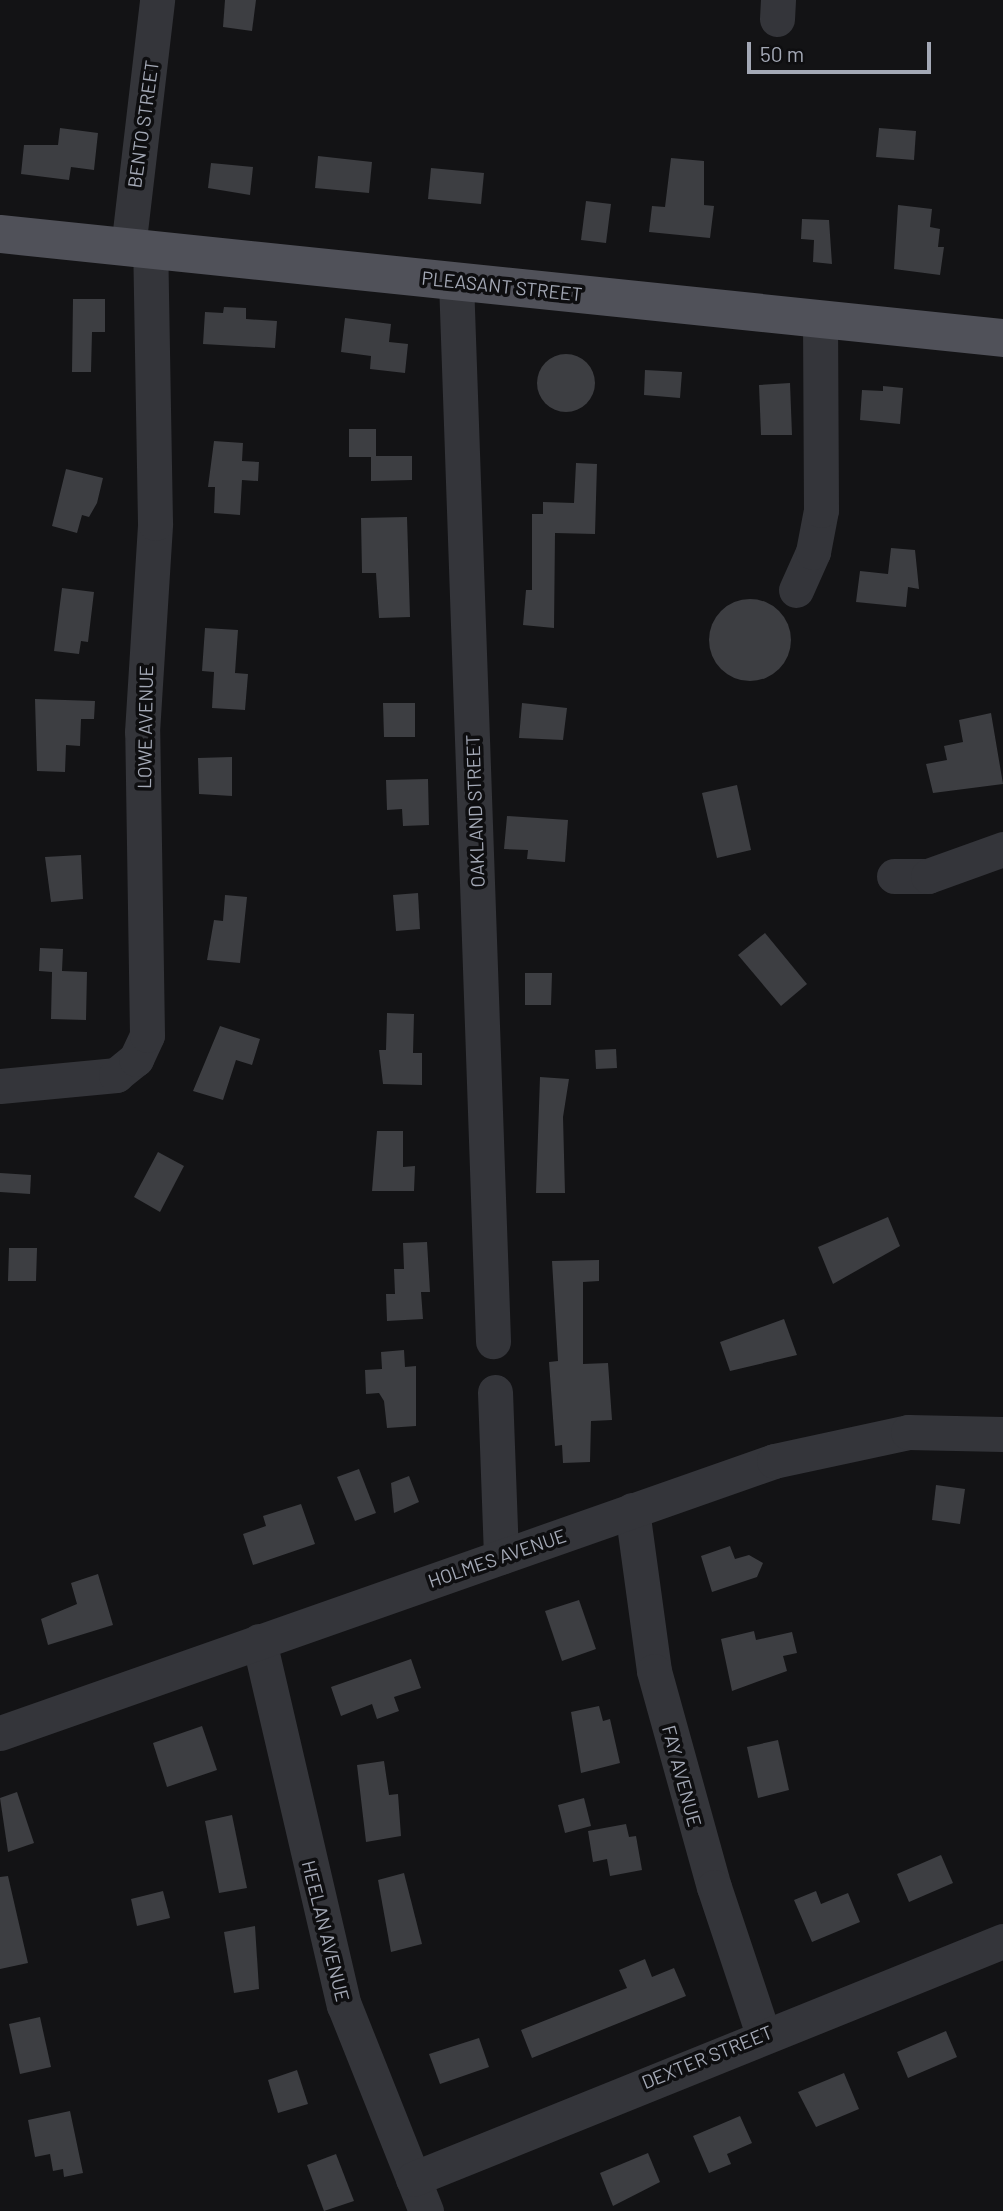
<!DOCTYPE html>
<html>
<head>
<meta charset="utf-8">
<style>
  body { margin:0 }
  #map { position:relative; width:1003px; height:2211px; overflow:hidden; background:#131315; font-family:Barlow,sans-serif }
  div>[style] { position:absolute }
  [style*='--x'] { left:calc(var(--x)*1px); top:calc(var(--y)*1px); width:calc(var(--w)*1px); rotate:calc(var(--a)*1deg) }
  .building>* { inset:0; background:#3d3e42 }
  .round { border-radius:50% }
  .minor>* { height:35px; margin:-17.5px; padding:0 17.5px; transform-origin:17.5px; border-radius:17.5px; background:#34353a }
  .major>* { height:38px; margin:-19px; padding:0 19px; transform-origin:19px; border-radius:19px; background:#505159 }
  span { translate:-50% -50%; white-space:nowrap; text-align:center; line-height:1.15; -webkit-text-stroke:7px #0e0e10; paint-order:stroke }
  .street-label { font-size:19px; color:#a4a9b6 }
  .scale { position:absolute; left:747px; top:42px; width:184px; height:32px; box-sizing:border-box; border:4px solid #a4a9b6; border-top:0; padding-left:9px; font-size:21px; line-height:24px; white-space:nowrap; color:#a4a9b6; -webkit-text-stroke:5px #0e0e10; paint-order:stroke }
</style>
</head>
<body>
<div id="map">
  <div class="building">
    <i style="clip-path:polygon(225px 0,256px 0,252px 31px,223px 27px)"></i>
    <i style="clip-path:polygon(60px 128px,98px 133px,94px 170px,71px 167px,69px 180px,21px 174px,24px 145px,58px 145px)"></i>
    <i style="clip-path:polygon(879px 128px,916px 131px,914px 160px,876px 157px)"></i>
    <i style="clip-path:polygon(318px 156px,372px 162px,369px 193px,315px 188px)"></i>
    <i style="clip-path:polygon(671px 158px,704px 161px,704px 205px,714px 206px,710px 238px,649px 232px,652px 206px,665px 207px)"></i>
    <i style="clip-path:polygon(211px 163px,253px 167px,250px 195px,208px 188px)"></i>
    <i style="clip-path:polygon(431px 168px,484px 173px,481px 204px,428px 199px)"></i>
    <i style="clip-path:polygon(586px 201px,611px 204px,606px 243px,581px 240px)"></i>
    <i style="clip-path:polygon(898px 205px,932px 209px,930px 227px,940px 229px,938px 247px,944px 247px,940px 275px,894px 269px)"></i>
    <i style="clip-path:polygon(802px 219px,829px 220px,832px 264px,813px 262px,814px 240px,801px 239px)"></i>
    <i style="clip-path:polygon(73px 299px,105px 299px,105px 332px,92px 332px,91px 372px,72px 372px)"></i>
    <i style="clip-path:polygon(224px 307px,246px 308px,246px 319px,277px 321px,275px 348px,203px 344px,205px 312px,223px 313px)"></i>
    <i style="clip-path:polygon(345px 318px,391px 324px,389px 342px,408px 344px,405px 373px,370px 369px,371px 356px,341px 352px)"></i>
    <i class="round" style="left:537px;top:354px;width:58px;height:58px"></i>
    <i style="clip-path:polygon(645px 370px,682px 372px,680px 398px,644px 395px)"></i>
    <i style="clip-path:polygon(790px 383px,792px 435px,761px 435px,759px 385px)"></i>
    <i style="clip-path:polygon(883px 386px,903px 388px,900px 424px,860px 420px,862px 390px,883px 391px)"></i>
    <i style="clip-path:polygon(349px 429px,376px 429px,376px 456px,412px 456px,412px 480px,371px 481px,371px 457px,349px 457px)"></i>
    <i style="clip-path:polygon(214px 441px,243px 443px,242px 461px,259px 462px,258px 481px,242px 480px,240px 515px,214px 513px,215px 487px,208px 487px)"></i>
    <i style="clip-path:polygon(576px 463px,597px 464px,595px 534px,555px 533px,554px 628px,523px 625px,526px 590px,532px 590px,532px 514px,543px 514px,543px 502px,574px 503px)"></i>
    <i style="clip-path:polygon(66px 469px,103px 478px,97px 503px,89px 517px,82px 515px,77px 533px,52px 526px)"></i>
    <i style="clip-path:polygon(407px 517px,410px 617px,379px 618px,376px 573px,362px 573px,361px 518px)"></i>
    <i style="clip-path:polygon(891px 548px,915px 550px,919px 589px,908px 587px,906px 607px,856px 602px,860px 571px,888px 574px)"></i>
    <i style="clip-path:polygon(62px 588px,94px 592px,88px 642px,81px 641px,79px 654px,54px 651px)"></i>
    <i class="round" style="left:709px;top:599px;width:82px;height:82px"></i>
    <i style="clip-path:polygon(205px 628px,238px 630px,235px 673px,248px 674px,245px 710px,212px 708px,214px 672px,202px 671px)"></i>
    <i style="clip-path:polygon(35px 699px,95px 701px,94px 719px,81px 719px,80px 746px,66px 745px,65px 772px,37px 771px)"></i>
    <i style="clip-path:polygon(383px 703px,415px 703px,415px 737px,384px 737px)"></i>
    <i style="clip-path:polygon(522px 703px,567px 708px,563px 740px,519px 738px)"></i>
    <i style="clip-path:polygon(991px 713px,1003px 784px,933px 793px,926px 764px,947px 760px,944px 746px,963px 742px,959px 720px)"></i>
    <i style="clip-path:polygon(232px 757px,232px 796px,199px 794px,198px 758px)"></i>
    <i style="clip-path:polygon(428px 779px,429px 825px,403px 826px,402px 809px,387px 810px,386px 780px)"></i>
    <i style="clip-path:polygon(737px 785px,751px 850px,717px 858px,702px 793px)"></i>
    <i style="clip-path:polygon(507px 816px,568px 820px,565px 862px,527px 859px,528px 850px,504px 849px)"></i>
    <i style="clip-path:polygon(81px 855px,83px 899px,51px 902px,45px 857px)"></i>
    <i style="clip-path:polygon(418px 893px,420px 929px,396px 931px,393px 895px)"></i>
    <i style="clip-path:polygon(225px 895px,247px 897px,240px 963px,207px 960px,214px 920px,223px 921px)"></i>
    <i style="clip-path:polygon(765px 933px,807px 984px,781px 1006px,738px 955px)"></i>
    <i style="clip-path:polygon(40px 948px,63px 949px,62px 971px,87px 972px,86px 1020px,51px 1019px,52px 972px,39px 971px)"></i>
    <i style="clip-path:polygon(525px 973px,552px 973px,551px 1005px,525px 1005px)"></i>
    <i style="clip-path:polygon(387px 1013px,414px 1014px,413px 1053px,422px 1053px,422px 1085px,383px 1084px,379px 1050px,386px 1050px)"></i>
    <i style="clip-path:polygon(220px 1026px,260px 1039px,252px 1065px,236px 1060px,223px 1100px,193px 1091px)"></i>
    <i style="clip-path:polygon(616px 1049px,617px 1068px,596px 1069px,595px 1050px)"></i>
    <i style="clip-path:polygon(540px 1077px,569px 1079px,563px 1117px,565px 1193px,536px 1193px)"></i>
    <i style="clip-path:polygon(377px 1131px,403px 1131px,403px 1167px,415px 1166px,414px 1191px,372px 1191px)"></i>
    <i style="clip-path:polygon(158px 1152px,184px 1166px,160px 1212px,134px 1197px)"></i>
    <i style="clip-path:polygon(0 1173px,31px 1175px,30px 1194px,0 1192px)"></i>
    <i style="clip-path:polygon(888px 1217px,900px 1246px,833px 1284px,818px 1247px)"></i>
    <i style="clip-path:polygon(427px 1242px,430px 1292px,421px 1292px,423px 1319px,387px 1321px,386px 1294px,395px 1294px,394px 1269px,404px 1269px,403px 1243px)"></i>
    <i style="clip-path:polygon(9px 1248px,37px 1248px,36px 1281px,8px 1281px)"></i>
    <i style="clip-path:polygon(599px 1260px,599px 1281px,583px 1282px,583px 1364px,608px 1363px,612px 1420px,591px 1421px,590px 1462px,563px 1463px,562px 1445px,555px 1446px,549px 1362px,558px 1361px,552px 1261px)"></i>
    <i style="clip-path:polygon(784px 1319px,797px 1355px,730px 1371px,720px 1342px)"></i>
    <i style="clip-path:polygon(404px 1350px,405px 1367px,416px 1366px,416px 1426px,387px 1428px,384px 1401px,379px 1393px,366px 1394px,365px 1370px,382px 1369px,381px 1352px)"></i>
    <i style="clip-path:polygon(359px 1469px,376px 1513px,355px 1521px,337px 1477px)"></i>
    <i style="clip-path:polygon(409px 1476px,419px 1502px,394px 1513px,391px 1483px)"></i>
    <i style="clip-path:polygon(936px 1485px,965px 1489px,960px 1524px,932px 1520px)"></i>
    <i style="clip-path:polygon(301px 1504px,315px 1544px,253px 1565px,243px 1534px,266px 1526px,263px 1516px)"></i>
    <i style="clip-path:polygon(730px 1546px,735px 1559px,749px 1555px,763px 1563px,757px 1577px,712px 1592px,701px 1556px)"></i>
    <i style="clip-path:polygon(98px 1574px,113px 1625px,48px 1645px,41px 1619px,77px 1604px,71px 1583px)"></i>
    <i style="clip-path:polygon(579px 1600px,596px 1649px,562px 1661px,545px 1611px)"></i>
    <i style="clip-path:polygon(754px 1631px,756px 1640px,792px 1632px,797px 1653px,783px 1656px,787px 1671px,732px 1691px,721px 1639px)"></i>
    <i style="clip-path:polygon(411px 1659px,421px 1688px,394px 1697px,399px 1711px,377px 1719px,372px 1704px,341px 1716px,331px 1687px)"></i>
    <i style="clip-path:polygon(599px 1706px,603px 1721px,610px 1719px,620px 1763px,581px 1773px,571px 1712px)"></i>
    <i style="clip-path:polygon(202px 1726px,217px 1770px,167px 1787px,153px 1743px)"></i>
    <i style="clip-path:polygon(778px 1740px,789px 1790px,758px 1798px,747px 1747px)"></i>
    <i style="clip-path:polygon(384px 1761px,389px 1795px,398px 1794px,401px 1836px,366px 1842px,357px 1765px)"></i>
    <i style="clip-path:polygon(17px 1792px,34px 1843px,8px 1852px,0 1798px)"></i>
    <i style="clip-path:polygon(584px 1798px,591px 1826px,565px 1833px,558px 1805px)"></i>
    <i style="clip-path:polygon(232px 1815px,247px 1888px,219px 1893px,205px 1821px)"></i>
    <i style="clip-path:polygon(626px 1824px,629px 1837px,636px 1836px,642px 1870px,610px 1876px,607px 1859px,593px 1862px,588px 1831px)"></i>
    <i style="clip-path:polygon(941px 1855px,953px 1883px,909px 1902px,897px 1874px)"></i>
    <i style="clip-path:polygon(404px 1873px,422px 1944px,391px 1952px,378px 1880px)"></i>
    <i style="clip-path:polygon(8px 1876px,28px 1963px,0 1969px,0 1877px)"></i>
    <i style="clip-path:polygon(163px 1891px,170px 1918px,137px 1926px,131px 1899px)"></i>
    <i style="clip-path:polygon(816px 1891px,821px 1904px,848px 1893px,860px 1922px,812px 1942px,794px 1900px)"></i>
    <i style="clip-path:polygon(255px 1926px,259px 1989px,234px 1993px,224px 1932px)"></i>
    <i style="clip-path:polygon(645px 1959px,652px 1977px,674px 1968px,686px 1996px,532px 2058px,521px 2030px,627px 1988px,619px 1970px)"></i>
    <i style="clip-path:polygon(40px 2017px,51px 2067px,20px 2074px,9px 2024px)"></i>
    <i style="clip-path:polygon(946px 2031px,957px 2057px,908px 2078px,897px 2052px)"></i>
    <i style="clip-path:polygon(479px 2038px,489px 2067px,440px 2084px,429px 2054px)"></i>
    <i style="clip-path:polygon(297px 2070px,308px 2104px,278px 2113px,268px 2080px)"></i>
    <i style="clip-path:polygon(844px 2073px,859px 2109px,816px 2127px,798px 2092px)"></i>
    <i style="clip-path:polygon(70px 2111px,83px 2173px,64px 2177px,63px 2169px,53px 2171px,50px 2154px,35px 2157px,28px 2120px)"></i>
    <i style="clip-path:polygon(740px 2116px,752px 2143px,727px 2154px,731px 2164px,709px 2173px,693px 2136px)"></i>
    <i style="clip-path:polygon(648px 2153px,660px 2182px,613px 2206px,600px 2173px)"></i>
    <i style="clip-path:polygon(336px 2154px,354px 2201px,324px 2211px,307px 2165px)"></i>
  </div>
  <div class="minor">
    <i style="--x:777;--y:19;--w:19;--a:-87"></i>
    <i style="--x:128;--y:248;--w:250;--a:-83.3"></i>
    <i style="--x:456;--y:281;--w:1061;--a:88"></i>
    <i style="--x:796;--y:590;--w:42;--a:-65.9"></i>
    <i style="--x:813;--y:552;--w:43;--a:-79.2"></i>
    <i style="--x:821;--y:510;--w:192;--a:-90.3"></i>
    <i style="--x:894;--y:876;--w:34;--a:0"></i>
    <i style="--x:928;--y:876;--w:80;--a:-19.8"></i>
    <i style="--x:0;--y:1086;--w:117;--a:-5.4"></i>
    <i style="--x:116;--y:1075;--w:26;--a:-39"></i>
    <i style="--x:136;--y:1059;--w:26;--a:-65"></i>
    <i style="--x:147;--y:1035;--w:303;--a:-90.9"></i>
    <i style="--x:142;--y:732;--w:209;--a:-86.4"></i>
    <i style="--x:155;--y:523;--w:274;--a:-91"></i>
    <i style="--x:495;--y:1392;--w:165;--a:87.9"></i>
    <i style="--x:632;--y:1510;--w:162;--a:82.2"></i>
    <i style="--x:654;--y:1671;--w:224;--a:74.5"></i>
    <i style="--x:714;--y:1887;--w:155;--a:71.6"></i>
    <i style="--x:259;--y:1641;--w:374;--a:76.9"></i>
    <i style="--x:344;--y:2005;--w:222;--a:68.3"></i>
    <i style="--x:0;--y:1733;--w:820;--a:-19.36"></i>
    <i style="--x:774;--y:1461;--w:137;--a:-12.2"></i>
    <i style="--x:908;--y:1432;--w:95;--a:1.2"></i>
    <i style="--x:413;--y:2179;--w:636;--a:-21.97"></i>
  </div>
  <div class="major">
    <i style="--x:0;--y:234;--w:1008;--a:5.92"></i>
  </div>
  <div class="street-label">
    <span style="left:143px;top:124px;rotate:-82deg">BENTO STREET</span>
    <span style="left:502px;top:286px;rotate:6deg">PLEASANT STREET</span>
    <span style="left:145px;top:727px;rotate:-89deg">LOWE AVENUE</span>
    <span style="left:475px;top:811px;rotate:-92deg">OAKLAND STREET</span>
    <span style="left:497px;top:1558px;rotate:-19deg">HOLMES AVENUE</span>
    <span style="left:682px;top:1776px;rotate:75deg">FAY AVENUE</span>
    <span style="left:326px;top:1931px;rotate:76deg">HEELAN AVENUE</span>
    <span style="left:707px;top:2057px;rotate:-22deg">DEXTER STREET</span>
  </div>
  <div class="scale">50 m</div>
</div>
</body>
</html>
